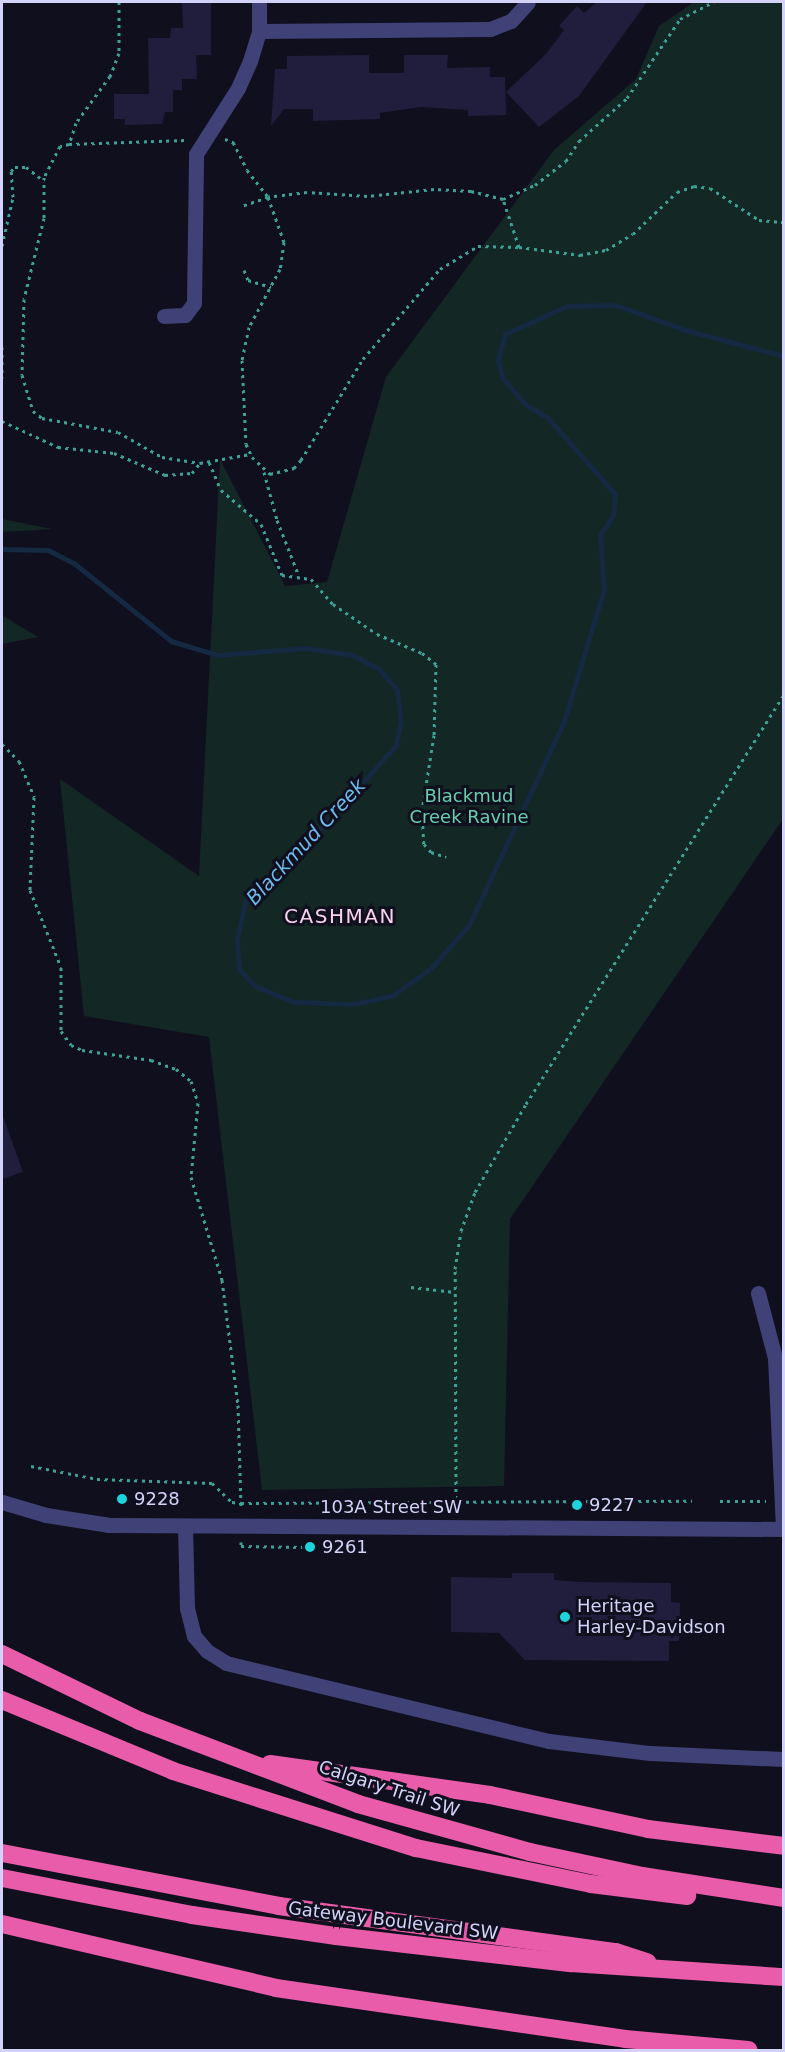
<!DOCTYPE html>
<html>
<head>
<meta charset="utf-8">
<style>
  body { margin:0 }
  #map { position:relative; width:785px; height:2052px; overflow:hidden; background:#100f1e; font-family:"DejaVu Sans",sans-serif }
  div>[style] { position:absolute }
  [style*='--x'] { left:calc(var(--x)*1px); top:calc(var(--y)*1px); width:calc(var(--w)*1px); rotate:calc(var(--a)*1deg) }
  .green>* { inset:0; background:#132725 }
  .stream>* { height:5px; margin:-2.5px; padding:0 2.5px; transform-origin:2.5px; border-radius:2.5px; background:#152942 }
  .building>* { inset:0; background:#211d3c }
  .path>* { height:3px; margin-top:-1.5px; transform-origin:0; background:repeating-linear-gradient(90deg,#3da295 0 3px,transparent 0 7.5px) }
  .minor>* { height:15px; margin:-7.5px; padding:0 7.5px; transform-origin:7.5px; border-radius:7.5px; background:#404277 }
  .highway>* { height:18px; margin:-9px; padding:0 9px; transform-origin:9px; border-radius:9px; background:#e95caa }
  .dots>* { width:16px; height:16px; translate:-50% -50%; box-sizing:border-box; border:3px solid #100f1e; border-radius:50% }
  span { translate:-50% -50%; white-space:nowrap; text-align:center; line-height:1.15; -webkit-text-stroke:6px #100f1e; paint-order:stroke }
  .park-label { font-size:18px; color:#68cfae }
  .poi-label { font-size:18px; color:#d3d2f9 }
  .left { translate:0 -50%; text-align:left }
  .street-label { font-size:18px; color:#d3d2f9 }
  .water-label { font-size:20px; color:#6dbaec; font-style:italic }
  .neighbourhood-label { font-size:20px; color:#f9d3ee; letter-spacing:1.5px }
  .frame { position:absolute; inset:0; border:3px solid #d3d2f9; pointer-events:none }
</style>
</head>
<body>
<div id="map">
  <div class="green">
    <i style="clip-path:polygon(694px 2px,783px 2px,783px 819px,510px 1219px,504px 1486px,262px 1490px,209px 1037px,84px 1016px,60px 779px,199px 876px,220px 459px,285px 586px,327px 582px,386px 377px,554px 150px,636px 79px,659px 26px)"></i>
    <i style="clip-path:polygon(2px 519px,52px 529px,2px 532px)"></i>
    <i style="clip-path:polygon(2px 617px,5px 617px,38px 637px,2px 644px)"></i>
  </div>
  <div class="stream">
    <i style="--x:2;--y:549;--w:46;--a:1.2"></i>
    <i style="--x:48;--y:550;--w:30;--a:27"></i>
    <i style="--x:75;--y:564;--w:123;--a:38.7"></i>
    <i style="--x:171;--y:641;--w:48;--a:16.9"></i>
    <i style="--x:217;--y:655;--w:88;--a:-4.5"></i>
    <i style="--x:305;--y:648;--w:48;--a:8.5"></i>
    <i style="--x:352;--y:655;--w:30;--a:27"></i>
    <i style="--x:379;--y:669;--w:28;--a:49"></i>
    <i style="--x:397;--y:690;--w:31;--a:83"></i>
    <i style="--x:401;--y:721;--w:25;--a:102"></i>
    <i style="--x:396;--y:745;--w:94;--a:131.5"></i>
    <i style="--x:334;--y:815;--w:124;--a:135.7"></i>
    <i style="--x:245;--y:902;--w:39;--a:102"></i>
    <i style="--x:237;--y:940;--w:29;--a:86"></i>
    <i style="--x:239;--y:969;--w:23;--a:47"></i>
    <i style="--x:255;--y:986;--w:42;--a:22.3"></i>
    <i style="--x:294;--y:1002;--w:59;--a:1.9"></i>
    <i style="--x:353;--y:1004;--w:40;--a:-12"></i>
    <i style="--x:392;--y:996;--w:48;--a:-35.7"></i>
    <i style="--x:431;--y:968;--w:57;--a:-48.5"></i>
    <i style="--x:469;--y:925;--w:225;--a:-65"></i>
    <i style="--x:564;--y:721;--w:138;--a:-73.1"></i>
    <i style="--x:604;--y:589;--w:55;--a:-94.2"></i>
    <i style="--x:600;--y:534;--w:22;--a:-54"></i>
    <i style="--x:613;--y:516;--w:22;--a:-85"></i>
    <i style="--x:615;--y:494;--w:101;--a:-131.4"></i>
    <i style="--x:548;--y:418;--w:26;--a:-149"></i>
    <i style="--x:526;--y:405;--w:35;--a:-131"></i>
    <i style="--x:503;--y:379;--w:20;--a:-105"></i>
    <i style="--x:498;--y:360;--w:27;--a:-75"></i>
    <i style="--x:505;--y:334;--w:68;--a:-24.3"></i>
    <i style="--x:567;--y:306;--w:49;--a:-1.2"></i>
    <i style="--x:616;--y:305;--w:73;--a:19.9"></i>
    <i style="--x:685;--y:330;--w:102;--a:14.7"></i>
  </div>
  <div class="building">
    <i style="clip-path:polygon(182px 2px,211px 2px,211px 55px,196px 55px,197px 79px,182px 79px,182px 90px,173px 90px,173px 112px,165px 112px,162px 124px,125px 125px,125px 119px,114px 119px,114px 94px,149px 94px,148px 38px,170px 38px,171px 28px,183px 28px)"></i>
    <i style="clip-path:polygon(597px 2px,647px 2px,579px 96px,539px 127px,506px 92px,546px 54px,564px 30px,559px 26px,577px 6px,584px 13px)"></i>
    <i style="clip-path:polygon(369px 55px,369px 73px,404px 73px,404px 55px,448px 55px,447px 68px,490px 67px,490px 77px,505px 77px,506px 115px,468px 116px,468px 110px,421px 107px,380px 113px,380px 119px,313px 121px,313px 109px,284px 109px,271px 126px,275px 69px,287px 69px,287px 56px)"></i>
    <i style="clip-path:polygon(3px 1116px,23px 1172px,2px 1179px,2px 1117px)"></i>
    <i style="clip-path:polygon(512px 1573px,554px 1573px,554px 1580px,580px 1582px,671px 1583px,671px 1602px,680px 1603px,679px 1641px,669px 1641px,669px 1661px,525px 1660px,499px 1633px,451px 1632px,451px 1577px,512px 1578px)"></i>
  </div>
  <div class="path">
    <i style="--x:119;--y:2;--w:51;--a:90"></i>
    <i style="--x:119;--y:53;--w:25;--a:111"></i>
    <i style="--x:110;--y:76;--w:58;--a:125.9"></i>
    <i style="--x:76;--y:123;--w:22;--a:108"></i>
    <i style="--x:69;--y:144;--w:117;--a:-2"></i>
    <i style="--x:225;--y:139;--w:9;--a:21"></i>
    <i style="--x:233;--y:142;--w:31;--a:63"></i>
    <i style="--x:247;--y:170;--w:34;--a:52"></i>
    <i style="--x:268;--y:197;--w:48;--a:70.4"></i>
    <i style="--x:284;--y:242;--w:27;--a:98"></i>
    <i style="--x:280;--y:269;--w:66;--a:118.1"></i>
    <i style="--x:249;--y:327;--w:34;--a:102"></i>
    <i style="--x:242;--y:360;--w:84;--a:87.3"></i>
    <i style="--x:246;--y:444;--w:14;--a:65"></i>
    <i style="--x:252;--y:457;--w:25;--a:43"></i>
    <i style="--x:270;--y:474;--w:25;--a:-14"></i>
    <i style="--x:294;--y:468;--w:11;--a:-49"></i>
    <i style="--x:301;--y:460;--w:119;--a:-58.5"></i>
    <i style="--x:363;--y:359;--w:118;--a:-49.5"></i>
    <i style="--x:440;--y:269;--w:44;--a:-31.2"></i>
    <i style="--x:478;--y:246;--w:41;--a:1.4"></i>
    <i style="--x:519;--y:247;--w:51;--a:-108.4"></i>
    <i style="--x:503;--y:199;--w:33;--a:-166"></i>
    <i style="--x:471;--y:191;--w:37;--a:-177"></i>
    <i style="--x:434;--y:189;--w:67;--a:174"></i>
    <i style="--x:367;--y:196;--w:60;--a:-176.2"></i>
    <i style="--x:307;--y:192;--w:39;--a:173"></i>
    <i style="--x:268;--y:197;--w:28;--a:161"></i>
    <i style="--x:69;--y:144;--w:9;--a:167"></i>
    <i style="--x:60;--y:146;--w:35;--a:117"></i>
    <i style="--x:44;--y:177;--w:41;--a:90"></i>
    <i style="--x:44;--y:218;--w:83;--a:103.9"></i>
    <i style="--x:24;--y:299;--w:76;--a:91.5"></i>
    <i style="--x:22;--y:375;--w:38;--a:73"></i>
    <i style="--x:33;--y:411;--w:11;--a:38"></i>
    <i style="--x:42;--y:418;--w:77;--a:10.4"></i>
    <i style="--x:118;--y:432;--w:51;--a:29.6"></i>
    <i style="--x:162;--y:457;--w:38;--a:9"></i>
    <i style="--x:200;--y:463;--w:51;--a:-10.2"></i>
    <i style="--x:503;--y:199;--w:35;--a:-24"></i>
    <i style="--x:535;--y:185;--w:39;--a:-38"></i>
    <i style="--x:566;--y:161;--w:24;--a:-57"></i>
    <i style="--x:579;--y:141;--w:64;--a:-41.9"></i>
    <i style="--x:627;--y:98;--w:95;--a:-56.1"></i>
    <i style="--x:680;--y:19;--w:38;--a:-27"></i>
    <i style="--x:2;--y:246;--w:50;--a:-77.3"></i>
    <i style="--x:13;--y:197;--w:26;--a:-94"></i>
    <i style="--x:11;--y:171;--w:6;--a:-45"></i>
    <i style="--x:15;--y:167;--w:11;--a:0"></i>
    <i style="--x:26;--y:167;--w:23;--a:38"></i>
    <i style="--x:519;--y:247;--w:62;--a:7.5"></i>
    <i style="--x:580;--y:255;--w:26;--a:-11"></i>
    <i style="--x:606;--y:250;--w:31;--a:-31"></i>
    <i style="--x:633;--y:234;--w:61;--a:-43.7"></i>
    <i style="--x:677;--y:192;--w:18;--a:-19"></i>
    <i style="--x:694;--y:186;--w:16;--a:7"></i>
    <i style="--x:710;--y:188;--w:59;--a:33.1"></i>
    <i style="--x:759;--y:220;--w:25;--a:5"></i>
    <i style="--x:244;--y:270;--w:11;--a:68"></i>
    <i style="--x:248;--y:280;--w:24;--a:17"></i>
    <i style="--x:2;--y:347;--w:31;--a:90"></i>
    <i style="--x:2;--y:421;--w:62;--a:24.9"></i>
    <i style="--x:58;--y:447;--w:56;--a:6.1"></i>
    <i style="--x:114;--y:453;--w:56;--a:23.3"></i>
    <i style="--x:165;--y:475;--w:27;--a:-4"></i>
    <i style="--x:192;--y:473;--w:13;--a:-51"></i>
    <i style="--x:209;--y:462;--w:30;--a:67"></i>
    <i style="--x:221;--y:490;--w:52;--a:40.4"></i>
    <i style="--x:261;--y:524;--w:55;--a:67.6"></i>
    <i style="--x:282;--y:575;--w:29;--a:8"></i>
    <i style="--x:311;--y:579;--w:33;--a:49"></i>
    <i style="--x:333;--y:604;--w:53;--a:34.3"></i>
    <i style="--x:377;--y:634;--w:49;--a:22.9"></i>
    <i style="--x:422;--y:653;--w:18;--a:38"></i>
    <i style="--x:436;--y:664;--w:71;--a:91.6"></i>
    <i style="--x:434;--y:735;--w:77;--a:99"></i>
    <i style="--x:422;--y:811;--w:33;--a:87"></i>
    <i style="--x:424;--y:844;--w:11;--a:49"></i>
    <i style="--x:431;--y:852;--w:16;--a:18"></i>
    <i style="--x:264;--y:472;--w:50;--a:74.8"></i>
    <i style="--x:277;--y:520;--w:60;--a:68.6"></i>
    <i style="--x:2;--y:744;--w:24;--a:45"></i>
    <i style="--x:19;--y:761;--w:39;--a:67"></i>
    <i style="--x:34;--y:797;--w:93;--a:92.5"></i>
    <i style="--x:30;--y:890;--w:83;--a:68.1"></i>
    <i style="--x:61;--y:967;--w:64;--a:90"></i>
    <i style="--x:61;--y:1031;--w:17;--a:54"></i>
    <i style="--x:71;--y:1045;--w:12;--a:24"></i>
    <i style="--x:82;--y:1050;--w:70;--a:8.2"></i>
    <i style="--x:151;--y:1060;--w:27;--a:20"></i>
    <i style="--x:176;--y:1069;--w:19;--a:39"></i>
    <i style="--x:191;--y:1081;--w:23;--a:72"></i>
    <i style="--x:198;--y:1103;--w:74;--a:95.4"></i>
    <i style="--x:191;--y:1177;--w:108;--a:73.2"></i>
    <i style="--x:222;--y:1280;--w:126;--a:82.7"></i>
    <i style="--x:238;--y:1405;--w:102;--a:88.3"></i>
    <i style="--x:411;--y:1287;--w:44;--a:6.5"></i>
    <i style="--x:31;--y:1466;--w:67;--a:11.1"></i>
    <i style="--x:97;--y:1479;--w:115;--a:2"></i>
    <i style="--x:212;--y:1483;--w:28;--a:44"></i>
    <i style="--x:232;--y:1502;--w:9;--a:6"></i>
    <i style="--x:241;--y:1503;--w:451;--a:-0.3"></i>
    <i style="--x:456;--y:1499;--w:230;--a:-90.2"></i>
    <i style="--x:455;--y:1269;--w:38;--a:-81"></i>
    <i style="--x:461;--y:1231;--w:41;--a:-70.3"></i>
    <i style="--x:475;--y:1192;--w:102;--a:-59.9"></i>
    <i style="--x:526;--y:1104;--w:484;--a:-57.8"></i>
    <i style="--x:720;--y:1501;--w:46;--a:0"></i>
    <i style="--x:241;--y:1542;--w:4;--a:90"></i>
    <i style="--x:241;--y:1546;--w:63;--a:0.9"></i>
  </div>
  <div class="minor">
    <i style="--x:259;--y:31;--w:231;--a:-0.5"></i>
    <i style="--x:490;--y:29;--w:22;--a:-21"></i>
    <i style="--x:511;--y:21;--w:25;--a:-48"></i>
    <i style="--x:164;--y:316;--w:21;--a:-3"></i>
    <i style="--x:185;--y:315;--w:15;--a:-53"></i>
    <i style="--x:194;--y:303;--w:149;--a:-89.2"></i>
    <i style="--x:196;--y:154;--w:78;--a:-57.5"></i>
    <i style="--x:238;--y:88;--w:30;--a:-66"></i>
    <i style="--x:250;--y:61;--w:31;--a:-73"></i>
    <i style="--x:259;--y:31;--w:29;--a:-90"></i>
    <i style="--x:758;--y:1293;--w:67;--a:75.3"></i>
    <i style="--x:775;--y:1358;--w:171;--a:87.3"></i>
    <i style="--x:2;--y:1502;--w:46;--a:16.5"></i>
    <i style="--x:46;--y:1515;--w:64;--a:9"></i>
    <i style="--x:109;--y:1525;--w:675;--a:0.34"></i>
    <i style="--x:185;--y:1526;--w:82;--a:88.6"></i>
    <i style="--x:187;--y:1608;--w:29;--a:76"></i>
    <i style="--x:194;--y:1636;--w:20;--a:49"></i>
    <i style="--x:207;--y:1651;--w:22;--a:32"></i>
    <i style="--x:226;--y:1663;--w:332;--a:13.6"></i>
    <i style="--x:549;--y:1741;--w:102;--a:6.8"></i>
    <i style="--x:650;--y:1753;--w:134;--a:2.6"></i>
  </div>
  <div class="highway">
    <i style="--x:2;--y:1654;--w:153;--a:25.9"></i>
    <i style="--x:140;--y:1721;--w:233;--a:20.8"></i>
    <i style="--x:358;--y:1804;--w:179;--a:15.6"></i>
    <i style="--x:530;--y:1852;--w:115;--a:12.1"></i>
    <i style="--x:642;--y:1876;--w:144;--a:8.8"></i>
    <i style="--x:2;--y:1700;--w:185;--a:22.5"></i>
    <i style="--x:173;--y:1771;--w:255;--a:17.6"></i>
    <i style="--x:416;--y:1848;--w:179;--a:11.6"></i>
    <i style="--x:591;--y:1884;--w:97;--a:7.1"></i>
    <i style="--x:270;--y:1764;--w:222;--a:8"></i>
    <i style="--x:490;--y:1795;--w:162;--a:12.1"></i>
    <i style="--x:648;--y:1829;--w:137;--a:7.1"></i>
    <i style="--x:2;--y:1853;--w:282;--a:10.8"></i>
    <i style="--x:279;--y:1906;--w:340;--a:7.8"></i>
    <i style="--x:616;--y:1952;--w:33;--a:18"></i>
    <i style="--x:2;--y:1878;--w:194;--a:11"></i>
    <i style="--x:192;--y:1915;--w:146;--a:8.3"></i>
    <i style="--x:336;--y:1936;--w:237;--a:6.6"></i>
    <i style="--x:571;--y:1963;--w:213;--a:3.8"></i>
    <i style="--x:2;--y:1924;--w:281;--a:13.1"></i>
    <i style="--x:276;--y:1988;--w:353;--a:8.3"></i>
    <i style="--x:625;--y:2039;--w:124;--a:5.1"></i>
  </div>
  <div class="dots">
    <i style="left:122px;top:1499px;background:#1dd4da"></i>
    <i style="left:577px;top:1505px;background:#1dd4da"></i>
    <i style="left:310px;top:1547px;background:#1dd4da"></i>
    <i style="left:565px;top:1617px;background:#1dd4da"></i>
  </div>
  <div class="park-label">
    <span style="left:469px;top:807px">Blackmud<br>Creek Ravine</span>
  </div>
  <div class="poi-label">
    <span class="left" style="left:134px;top:1499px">9228</span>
    <span class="left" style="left:589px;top:1505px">9227</span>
    <span class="left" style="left:322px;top:1547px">9261</span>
    <span class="left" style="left:577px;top:1617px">Heritage<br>Harley-Davidson</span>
  </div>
  <div class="street-label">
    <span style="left:391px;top:1507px">103A Street SW</span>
    <span style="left:389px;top:1789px;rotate:18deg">Calgary Trail SW</span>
    <span style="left:393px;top:1921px;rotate:7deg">Gateway Boulevard SW</span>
  </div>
  <div class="water-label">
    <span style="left:306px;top:842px;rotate:-47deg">Blackmud Creek</span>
  </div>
  <div class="neighbourhood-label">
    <span style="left:340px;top:916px">CASHMAN</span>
  </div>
  <div class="frame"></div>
</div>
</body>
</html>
